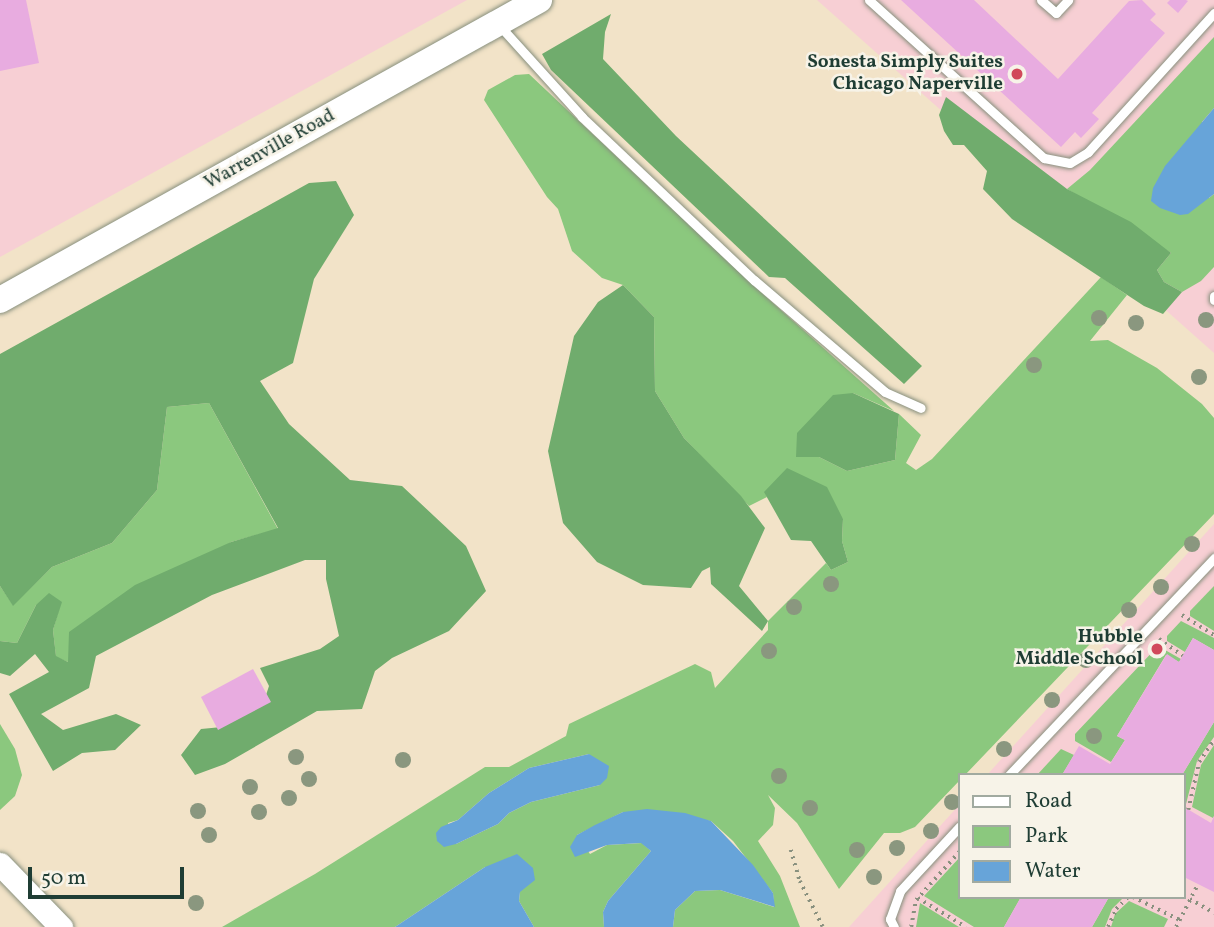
<!DOCTYPE html>
<html>
<head>
<meta charset="utf-8">
<style>
  body { margin:0 }
  #map { position:relative; width:1214px; height:927px; overflow:hidden; background:#f2e3c8; font-family:Vollkorn,serif }
  div>[style] { position:absolute }
  [style*='--x'] { left:calc(var(--x)*1px); top:calc(var(--y)*1px); width:calc(var(--w)*1px); rotate:calc(var(--a)*1deg) }
  .built>* { inset:0; background:#f7cfd4 }
  .green>* { inset:0; background:#8bc87e }
  .forest>* { inset:0; background:#70ac6d }
  .water>* { inset:0; background:#67a4d9 }
  .building>* { inset:0; background:#e8ace0 }
  .path>* { height:3.5px; margin-top:-1.75px; transform-origin:0; background:repeating-linear-gradient(90deg,#88907e 0 2px,transparent 0 7px) }
  .roads { filter:drop-shadow(0 0 2px #88907e) drop-shadow(0 0 2px #88907e) }
  .service>* { height:9px; margin:-4.5px; padding:0 4.5px; transform-origin:4.5px; border-radius:4.5px; background:#fff }
  .tertiary>* { height:23px; margin:-11.5px; padding:0 11.5px; transform-origin:11.5px; border-radius:11.5px; background:#fff }
  .secondary>* { height:26px; margin:-13px; padding:0 13px; transform-origin:13px; border-radius:13px; background:#fff }
  .trees>* { width:16px; height:16px; margin:-8px; border-radius:50%; background:#8a977f }
  .dots>* { width:19px; height:19px; translate:-50% -50%; box-sizing:border-box; border:4px solid #f7f3e8; border-radius:50% }
  span { translate:-50% -50%; white-space:nowrap; text-align:center; line-height:1.15; -webkit-text-stroke:5px #f7f3e8; paint-order:stroke }
  .poi-label { font-size:19px; color:#1f3d34; font-weight:700 }
  .right { translate:-100% -50%; text-align:right }
  .street-label { font-size:19px; color:#1f3d34 }
  .legend { position:absolute; left:958px; top:773px; width:228px; height:126px; box-sizing:border-box; background:#f7f3e8; border:2px solid #a1aaa0; margin:0; padding:9px 12px; list-style:none; font-size:21px; color:#1f3d34 }
  .legend li { display:flex; align-items:center; gap:14px; height:35px }
  .legend b { width:35px; border:2px solid #a1aaa0 }
  .scale { position:absolute; left:28px; top:867px; width:156px; height:32px; box-sizing:border-box; border:4px solid #1f3d34; border-top:0; padding-left:9px; font-size:21px; line-height:24px; white-space:nowrap; color:#1f3d34; -webkit-text-stroke:5px #f7f3e8; paint-order:stroke }
</style>
</head>
<body>
<div id="map">
  <div class="built">
    <i style="clip-path:polygon(0 0,467px 0,0 257px)"></i>
    <i style="clip-path:polygon(817px 0,1214px 0,1214px 353px)"></i>
    <i style="clip-path:polygon(1214px 524px,1214px 927px,849px 927px,960px 804px,960px 897px,1184px 897px,1184px 775px,987px 775px)"></i>
  </div>
  <div class="green">
    <i style="clip-path:polygon(1214px 37px,1214px 108px,1202px 122px,1209px 198px,1214px 194px,1214px 267px,1201px 281px,1182px 292px,1164px 282px,1157px 270px,1171px 253px,1067px 189px,1090px 170px)"></i>
    <i style="clip-path:polygon(evenodd,529px 74px,755px 287px,894px 411px,853px 393px,797px 457px,819px 457px,847px 471px,895px 460px,899px 414px,921px 435px,906px 463px,916px 470px,932px 459px,1101px 277px,1127px 295px,1090px 341px,1108px 340px,1157px 368px,1202px 404px,1214px 418px,1214px 514px,965px 775px,960px 775px,960px 780px,915px 827px,900px 833px,884px 833px,839px 889px,797px 823px,768px 795px,775px 808px,773px 825px,758px 841px,780px 876px,800px 927px,673px 927px,675px 910px,695px 891px,720px 890px,774px 907px,773px 893px,733px 841px,711px 821px,623px 812px,577px 835px,590px 854px,607px 845px,642px 843px,651px 851px,608px 901px,603px 912px,604px 927px,534px 927px,519px 901px,520px 892px,485px 867px,395px 927px,222px 927px,315px 874px,485px 767px,509px 767px,566px 736px,569px 724px,695px 664px,711px 672px,715px 688px,768px 630px,768px 621px,826px 563px,831px 570px,848px 562px,842px 541px,843px 519px,765px 492px,767px 497px,749px 506px,684px 438px,655px 391px,654px 317px,623px 285px,602px 278px,572px 251px,558px 209px,547px 197px,484px 100px,488px 90px,515px 75px,529px 74px,589px 754px,600px 785px,531px 802px,509px 813px,498px 824px,456px 844px,448px 823px,458px 820px,489px 793px,529px 768px,589px 754px)"></i>
    <i style="clip-path:polygon(209px 403px,278px 529px,231px 542px,68px 662px,56px 657px,53px 630px,61px 602px,36px 605px,17px 643px,0 641px,0 586px,13px 605px,52px 567px,112px 543px,157px 490px,167px 407px)"></i>
    <i style="clip-path:polygon(1214px 586px,1214px 631px,1190px 616px,1190px 611px)"></i>
    <i style="clip-path:polygon(1181px 621px,1214px 638px,1214px 650px,1193px 638px,1185px 652px,1167px 641px,1167px 636px)"></i>
    <i style="clip-path:polygon(1158px 646px,1181px 659px,1179px 662px,1166px 655px,1117px 736px,1125px 740px,1111px 762px,1075px 741px,1075px 734px)"></i>
    <i style="clip-path:polygon(1214px 722px,1214px 737px,1197px 761px,1185px 808px,1182px 775px)"></i>
    <i style="clip-path:polygon(0 724px,15px 749px,22px 775px,15px 796px,0 810px)"></i>
    <i style="clip-path:polygon(1214px 745px,1214px 816px,1213px 818px,1192px 807px,1201px 765px)"></i>
    <i style="clip-path:polygon(1061px 749px,1074px 755px,1062px 775px,1037px 775px)"></i>
    <i style="clip-path:polygon(960px 857px,960px 897px,1021px 897px,1004px 927px,974px 927px,924px 896px)"></i>
    <i style="clip-path:polygon(1109px 897px,1124px 897px,1112px 909px,1105px 927px,1092px 927px)"></i>
    <i style="clip-path:polygon(1129px 901px,1168px 919px,1164px 927px,1111px 927px,1115px 914px)"></i>
    <i style="clip-path:polygon(920px 903px,959px 927px,916px 927px)"></i>
  </div>
  <div class="forest">
    <i style="clip-path:polygon(611px 14px,605px 32px,603px 59px,676px 136px,922px 366px,904px 384px,785px 278px,769px 277px,551px 70px,542px 54px)"></i>
    <i style="clip-path:polygon(946px 97px,1067px 189px,1131px 222px,1171px 253px,1157px 270px,1164px 282px,1182px 292px,1163px 314px,1144px 306px,1012px 219px,983px 189px,987px 171px,964px 145px,953px 145px,944px 131px,939px 115px)"></i>
    <i style="clip-path:polygon(336px 181px,354px 215px,314px 279px,293px 363px,260px 381px,289px 424px,350px 480px,402px 486px,466px 546px,486px 591px,449px 631px,392px 658px,375px 671px,362px 709px,317px 711px,225px 764px,195px 775px,181px 755px,201px 729px,222px 727px,264px 701px,269px 686px,260px 668px,320px 649px,339px 636px,326px 579px,326px 560px,305px 560px,212px 595px,96px 656px,89px 688px,41px 714px,63px 730px,116px 714px,141px 725px,115px 750px,82px 753px,53px 771px,9px 694px,49px 672px,35px 654px,10px 676px,0 673px,0 641px,17px 643px,36px 605px,49px 593px,62px 602px,53px 630px,56px 656px,68px 662px,69px 632px,135px 585px,231px 542px,278px 528px,209px 403px,167px 407px,157px 490px,112px 543px,52px 567px,13px 606px,0 586px,0 354px,309px 183px)"></i>
    <i style="clip-path:polygon(623px 285px,654px 317px,655px 391px,684px 438px,741px 496px,765px 528px,739px 586px,768px 621px,762px 631px,711px 584px,710px 567px,702px 571px,691px 588px,643px 585px,597px 562px,563px 523px,548px 451px,574px 336px,598px 302px)"></i>
    <i style="clip-path:polygon(853px 393px,899px 414px,895px 460px,847px 471px,819px 457px,796px 457px,797px 433px,833px 395px)"></i>
    <i style="clip-path:polygon(787px 468px,827px 487px,843px 519px,842px 541px,848px 562px,831px 570px,811px 541px,791px 540px,764px 492px)"></i>
  </div>
  <div class="water">
    <i style="clip-path:polygon(1214px 108px,1214px 194px,1188px 214px,1180px 215px,1160px 208px,1151px 201px,1153px 188px,1165px 166px)"></i>
    <i style="clip-path:polygon(589px 754px,609px 766px,607px 778px,600px 785px,531px 802px,509px 813px,498px 824px,456px 844px,444px 847px,437px 841px,436px 833px,441px 827px,458px 820px,489px 793px,529px 768px)"></i>
    <i style="clip-path:polygon(647px 809px,685px 813px,711px 821px,753px 865px,773px 893px,775px 907px,720px 890px,695px 891px,675px 910px,673px 927px,604px 927px,603px 912px,608px 901px,651px 851px,641px 843px,607px 845px,575px 857px,570px 847px,577px 835px,595px 825px,623px 812px)"></i>
    <i style="clip-path:polygon(517px 854px,533px 868px,535px 880px,520px 892px,519px 901px,534px 927px,395px 927px,485px 867px)"></i>
  </div>
  <div class="building">
    <i style="clip-path:polygon(0 0,26px 0,39px 63px,0 71px)"></i>
    <i style="clip-path:polygon(901px 0,974px 0,1058px 79px,1129px 1px,1142px 0,1156px 14px,1150px 20px,1165px 33px,1092px 113px,1099px 119px,1081px 138px,1075px 132px,1061px 147px)"></i>
    <i style="clip-path:polygon(1170px 0,1186px 0,1188px 1px,1178px 13px,1167px 3px)"></i>
    <i style="clip-path:polygon(1193px 638px,1214px 650px,1214px 722px,1182px 775px,1062px 775px,1079px 746px,1110px 764px,1125px 740px,1117px 736px,1167px 654px,1179px 662px)"></i>
    <i style="clip-path:polygon(253px 669px,271px 702px,218px 730px,201px 697px)"></i>
    <i style="clip-path:polygon(1184px 807px,1211px 823px,1214px 816px,1214px 892px,1184px 877px)"></i>
    <i style="clip-path:polygon(1021px 897px,1109px 897px,1092px 927px,1004px 927px)"></i>
  </div>
  <div class="path">
    <i style="--x:1182;--y:615;--w:38;--a:32"></i>
    <i style="--x:1159;--y:639;--w:29;--a:35"></i>
    <i style="--x:1188;--y:810;--w:49;--a:-77.1"></i>
    <i style="--x:1199;--y:762;--w:27;--a:-56"></i>
    <i style="--x:791;--y:850;--w:32;--a:74"></i>
    <i style="--x:800;--y:881;--w:51;--a:63.4"></i>
    <i style="--x:1133;--y:897;--w:52;--a:26.1"></i>
    <i style="--x:918;--y:898;--w:56;--a:31.1"></i>
    <i style="--x:1190;--y:899;--w:28;--a:30"></i>
    <i style="--x:911;--y:927;--w:27;--a:-80"></i>
    <i style="--x:916;--y:900;--w:66;--a:-48.1"></i>
    <i style="--x:1108;--y:927;--w:20;--a:-66"></i>
    <i style="--x:1116;--y:909;--w:17;--a:-45"></i>
    <i style="--x:1176;--y:927;--w:48;--a:-62.9"></i>
  </div>
  <div class="roads">
    <div class="service">
      <i style="--x:869;--y:0;--w:236;--a:42.1"></i>
      <i style="--x:1044;--y:158;--w:26;--a:11"></i>
      <i style="--x:1070;--y:163;--w:21;--a:-31"></i>
      <i style="--x:1088;--y:152;--w:188;--a:-47.8"></i>
      <i style="--x:1041;--y:0;--w:20;--a:41"></i>
      <i style="--x:1056;--y:13;--w:18;--a:-47"></i>
      <i style="--x:499;--y:25;--w:124;--a:47.9"></i>
      <i style="--x:582;--y:117;--w:237;--a:43.5"></i>
      <i style="--x:754;--y:280;--w:172;--a:40.5"></i>
      <i style="--x:885;--y:392;--w:39;--a:24"></i>
      <i style="--x:1214;--y:296;--w:4;--a:90"></i>
      <i style="--x:1009;--y:775;--w:299;--a:-46.6"></i>
      <i style="--x:894;--y:927;--w:9;--a:-117"></i>
      <i style="--x:890;--y:919;--w:30;--a:-70"></i>
      <i style="--x:900;--y:891;--w:88;--a:-47.3"></i>
    </div>
    <div class="tertiary">
      <i style="--x:0;--y:864;--w:88;--a:45.9"></i>
    </div>
    <div class="secondary">
      <i style="--x:0;--y:300;--w:617;--a:-29.1"></i>
    </div>
  </div>
  <div class="trees">
    <i style="left:1099px;top:318px"></i>
    <i style="left:1206px;top:320px"></i>
    <i style="left:1136px;top:323px"></i>
    <i style="left:1034px;top:365px"></i>
    <i style="left:1199px;top:377px"></i>
    <i style="left:1192px;top:544px"></i>
    <i style="left:831px;top:584px"></i>
    <i style="left:1161px;top:587px"></i>
    <i style="left:794px;top:607px"></i>
    <i style="left:1129px;top:610px"></i>
    <i style="left:769px;top:651px"></i>
    <i style="left:1086px;top:660px"></i>
    <i style="left:1052px;top:700px"></i>
    <i style="left:1094px;top:736px"></i>
    <i style="left:1004px;top:749px"></i>
    <i style="left:296px;top:757px"></i>
    <i style="left:403px;top:760px"></i>
    <i style="left:779px;top:776px"></i>
    <i style="left:309px;top:779px"></i>
    <i style="left:250px;top:787px"></i>
    <i style="left:289px;top:798px"></i>
    <i style="left:952px;top:802px"></i>
    <i style="left:810px;top:808px"></i>
    <i style="left:198px;top:811px"></i>
    <i style="left:259px;top:812px"></i>
    <i style="left:931px;top:831px"></i>
    <i style="left:209px;top:835px"></i>
    <i style="left:897px;top:848px"></i>
    <i style="left:857px;top:850px"></i>
    <i style="left:874px;top:877px"></i>
    <i style="left:196px;top:903px"></i>
  </div>
  <div class="dots">
    <i style="left:1017px;top:74px;background:#d1495b"></i>
    <i style="left:1157px;top:649px;background:#d1495b"></i>
  </div>
  <div class="poi-label">
    <span class="right" style="left:1003px;top:74px">Sonesta Simply Suites<br>Chicago Naperville</span>
    <span class="right" style="left:1143px;top:649px">Hubble<br>Middle School</span>
  </div>
  <div class="street-label">
    <span style="left:270px;top:150px;rotate:-29deg">Warrenville Road</span>
  </div>
  <ul class="legend">
  <li><b style="height:9px;background:#fff"></b>Road</li>
  <li><b style="height:19px;background:#8bc87e"></b>Park</li>
  <li><b style="height:19px;background:#67a4d9"></b>Water</li>
  </ul>
  <div class="scale">50 m</div>
</div>
</body>
</html>
